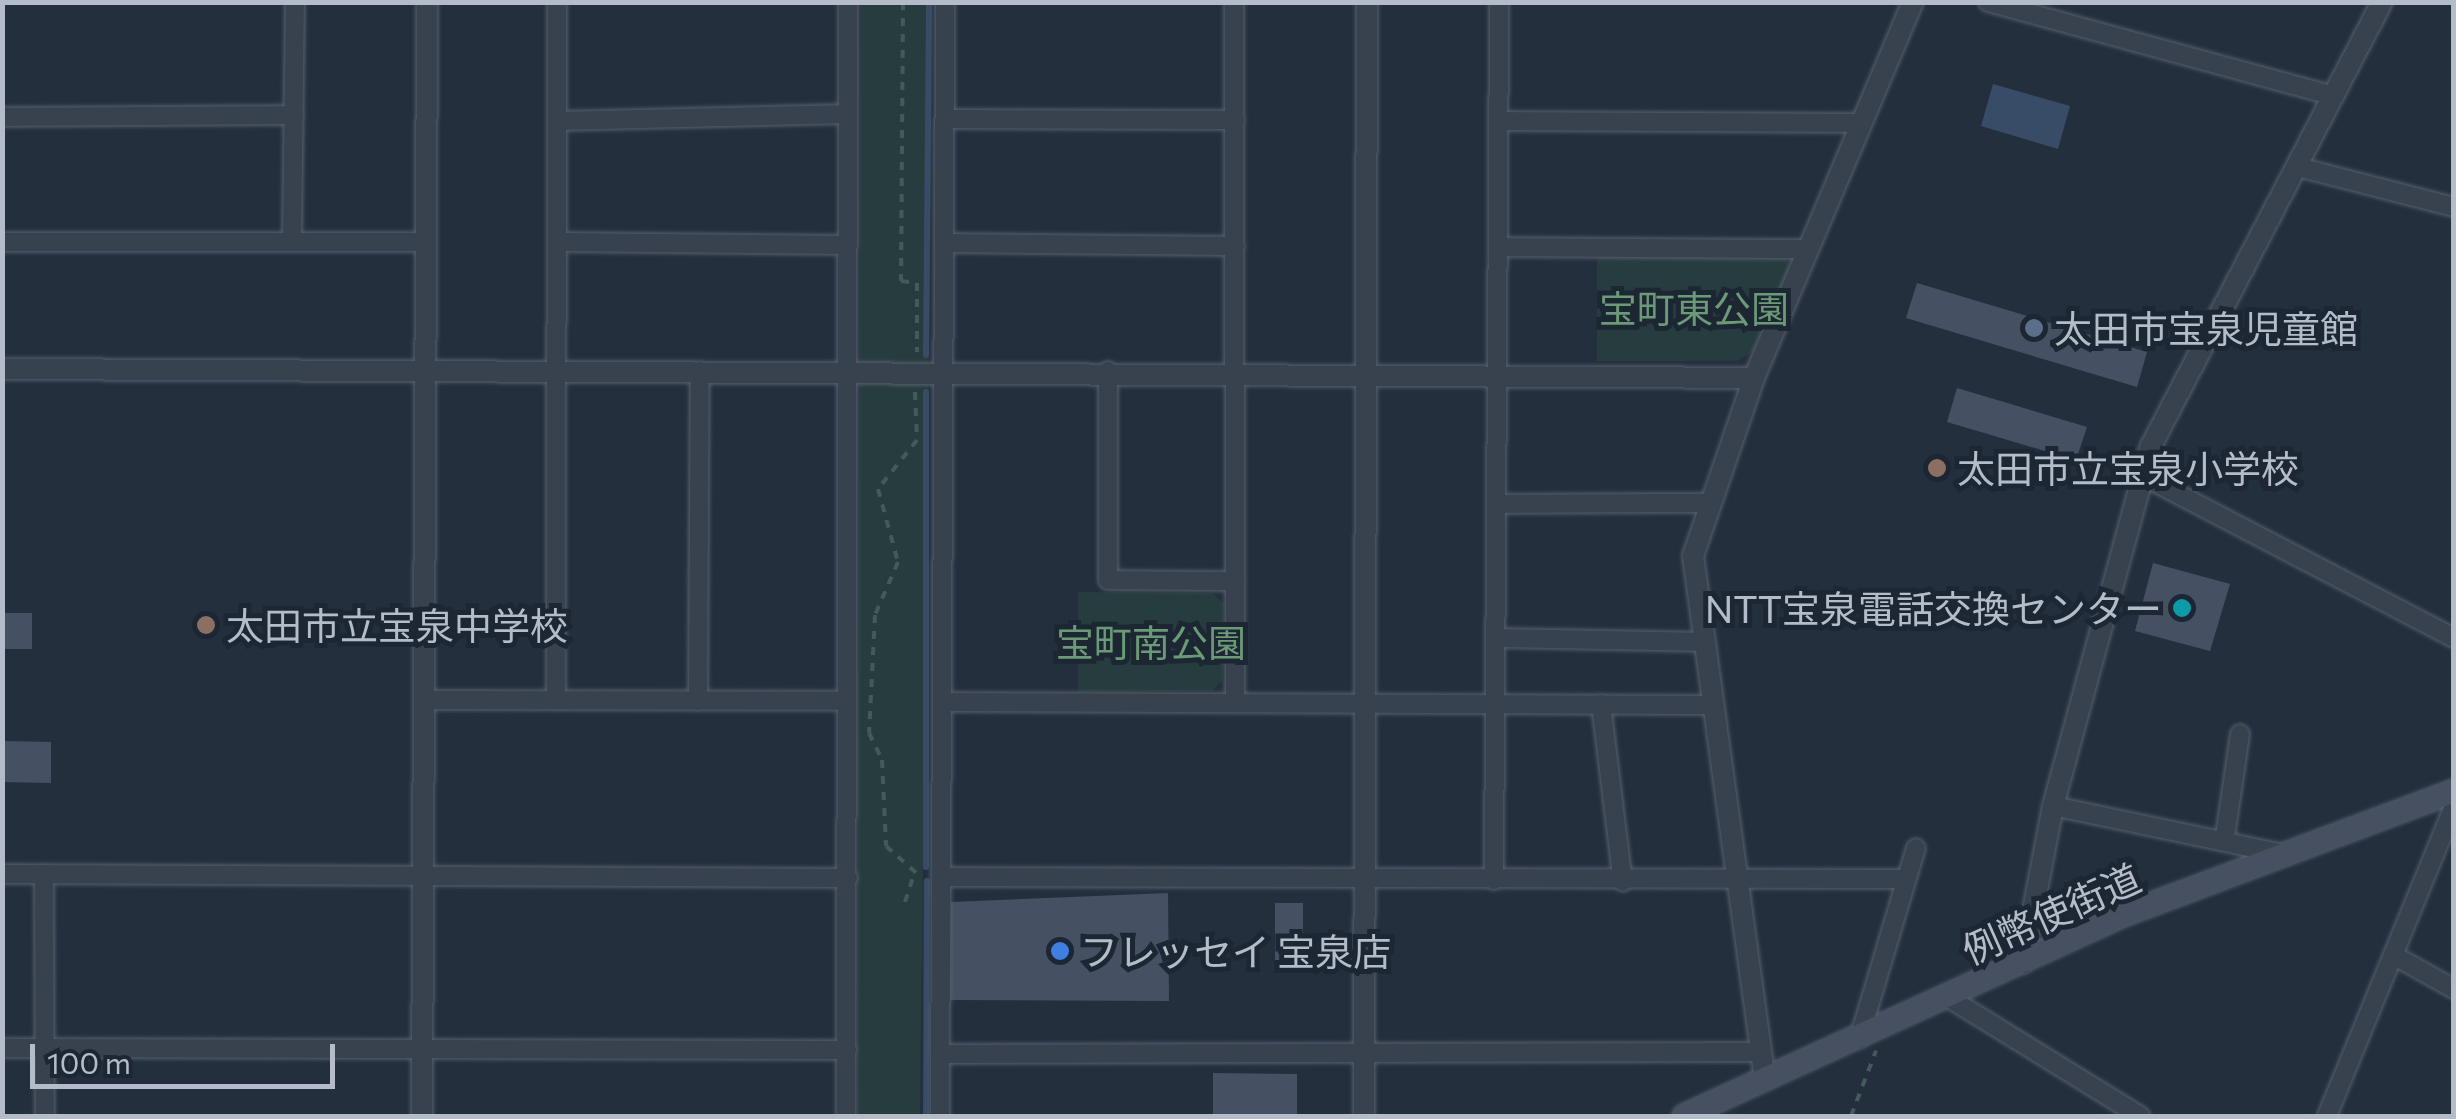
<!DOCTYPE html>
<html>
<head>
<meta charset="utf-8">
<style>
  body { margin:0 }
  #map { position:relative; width:2456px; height:1119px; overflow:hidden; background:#242f3e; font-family:Commissioner,"Noto Sans JP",sans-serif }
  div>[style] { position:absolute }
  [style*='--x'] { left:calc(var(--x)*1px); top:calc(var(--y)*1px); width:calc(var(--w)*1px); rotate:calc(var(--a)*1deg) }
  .green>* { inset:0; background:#263c3f }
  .water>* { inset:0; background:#394c67 }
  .stream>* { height:6px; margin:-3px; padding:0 3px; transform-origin:3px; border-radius:3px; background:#394c67 }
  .building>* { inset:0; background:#455162 }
  .path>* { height:4px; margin-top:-2px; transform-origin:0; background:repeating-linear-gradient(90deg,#44595c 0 8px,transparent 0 16px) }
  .roads { filter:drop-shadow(0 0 2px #565f6c) drop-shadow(0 0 2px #565f6c) }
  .minor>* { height:18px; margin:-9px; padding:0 9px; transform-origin:9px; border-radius:9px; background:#38414e }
  .tertiary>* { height:20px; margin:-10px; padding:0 10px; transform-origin:10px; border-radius:10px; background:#38414e }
  .secondary>* { height:22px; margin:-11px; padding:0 11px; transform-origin:11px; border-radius:11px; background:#465061 }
  .dots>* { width:28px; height:28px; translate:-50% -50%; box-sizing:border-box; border:5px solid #1d2633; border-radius:50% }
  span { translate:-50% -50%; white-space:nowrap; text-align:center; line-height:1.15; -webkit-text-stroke:10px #1d2633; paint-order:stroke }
  .park-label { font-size:38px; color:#6b9a76 }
  .poi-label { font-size:38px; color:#b4bcc9 }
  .left { translate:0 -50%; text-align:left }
  .right { translate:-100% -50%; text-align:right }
  .street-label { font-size:38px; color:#b4bcc9 }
  .frame { position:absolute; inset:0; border:5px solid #b4bcc9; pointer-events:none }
  .scale { position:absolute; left:30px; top:1044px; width:305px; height:45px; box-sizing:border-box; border:5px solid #b4bcc9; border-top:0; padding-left:12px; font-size:30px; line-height:35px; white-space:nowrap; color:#b4bcc9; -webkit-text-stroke:8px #1d2633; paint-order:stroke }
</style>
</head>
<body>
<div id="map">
  <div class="green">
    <i style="clip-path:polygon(861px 3px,933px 3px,920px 1116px,857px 1116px)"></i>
    <i style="clip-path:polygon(1597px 254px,1782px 255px,1791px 267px,1755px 351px,1737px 361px,1597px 361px)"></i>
    <i style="clip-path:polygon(1078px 592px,1212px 593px,1224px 603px,1223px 680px,1212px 691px,1078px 692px)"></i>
  </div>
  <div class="water">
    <i style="clip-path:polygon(1993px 84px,2070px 106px,2058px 149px,1981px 126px)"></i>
  </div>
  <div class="stream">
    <i style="--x:926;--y:355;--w:353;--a:-89.5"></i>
    <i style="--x:926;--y:392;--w:475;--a:90"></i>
    <i style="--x:926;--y:1116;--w:235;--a:-89.8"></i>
  </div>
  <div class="building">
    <i style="clip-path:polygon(1917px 283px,2147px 352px,2137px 387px,1906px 318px)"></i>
    <i style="clip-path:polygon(1957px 388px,2087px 427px,2076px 460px,1947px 422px)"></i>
    <i style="clip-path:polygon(2153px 563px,2230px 584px,2210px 651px,2135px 631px)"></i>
    <i style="clip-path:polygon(2px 613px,32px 613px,32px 649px,2px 649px)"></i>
    <i style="clip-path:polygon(2px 741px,51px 742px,51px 783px,2px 782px)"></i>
    <i style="clip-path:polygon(1168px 893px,1169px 1001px,950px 1000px,951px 902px)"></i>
    <i style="clip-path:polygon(1275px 903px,1303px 903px,1303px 967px,1275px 967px)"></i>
    <i style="clip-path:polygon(1213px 1073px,1297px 1074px,1297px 1116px,1213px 1116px)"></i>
  </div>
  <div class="path">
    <i style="--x:903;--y:2;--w:279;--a:90.4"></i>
    <i style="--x:901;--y:281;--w:16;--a:7"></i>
    <i style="--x:917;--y:283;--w:69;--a:90"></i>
    <i style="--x:915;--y:392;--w:48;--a:87.6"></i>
    <i style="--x:917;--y:440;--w:63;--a:128.5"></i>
    <i style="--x:878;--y:489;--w:76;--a:74.7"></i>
    <i style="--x:898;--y:562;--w:58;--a:113.5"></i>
    <i style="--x:875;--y:615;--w:118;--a:92.9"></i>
    <i style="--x:869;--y:733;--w:30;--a:64"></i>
    <i style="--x:882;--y:760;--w:86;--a:87.3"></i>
    <i style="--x:886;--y:846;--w:47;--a:41.5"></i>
    <i style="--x:905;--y:902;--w:26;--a:-72"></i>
    <i style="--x:1851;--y:1116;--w:70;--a:-69"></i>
  </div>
  <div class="roads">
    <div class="minor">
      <i style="--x:1234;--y:2;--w:701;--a:89.92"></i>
      <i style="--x:1988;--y:2;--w:359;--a:15.2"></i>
      <i style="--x:2;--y:117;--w:292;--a:-0.4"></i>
      <i style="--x:946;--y:119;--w:289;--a:0.2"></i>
      <i style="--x:557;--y:121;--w:291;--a:-1.4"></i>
      <i style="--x:1499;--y:121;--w:363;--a:0.3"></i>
      <i style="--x:2298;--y:167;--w:161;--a:14.4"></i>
      <i style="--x:292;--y:241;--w:239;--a:-89.3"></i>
      <i style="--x:2;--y:242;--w:424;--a:0"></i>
      <i style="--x:558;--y:242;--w:290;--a:0.6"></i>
      <i style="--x:944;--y:243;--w:291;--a:0.6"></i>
      <i style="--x:1498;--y:247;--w:311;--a:0.4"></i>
      <i style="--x:1108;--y:371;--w:209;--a:90"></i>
      <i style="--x:1108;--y:580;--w:127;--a:0.5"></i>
      <i style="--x:2141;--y:475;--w:353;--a:27.5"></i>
      <i style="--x:1497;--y:504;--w:208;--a:-0.3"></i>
      <i style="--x:1497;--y:638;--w:203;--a:1.1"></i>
      <i style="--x:424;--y:700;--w:423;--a:0.1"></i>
      <i style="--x:556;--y:700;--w:698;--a:-89.92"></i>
      <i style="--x:698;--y:701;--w:330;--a:-89.7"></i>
      <i style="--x:942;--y:702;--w:768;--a:0.22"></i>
      <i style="--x:1601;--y:704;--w:179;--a:83"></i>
      <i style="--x:2053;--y:806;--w:235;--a:11.8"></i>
      <i style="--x:2225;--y:837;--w:104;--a:-81.7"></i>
      <i style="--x:2;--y:874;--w:846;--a:0.27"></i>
      <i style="--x:44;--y:874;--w:242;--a:89.8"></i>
      <i style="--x:941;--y:877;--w:965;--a:0.12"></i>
      <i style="--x:1494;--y:880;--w:878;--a:-89.67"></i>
      <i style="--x:2393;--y:955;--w:70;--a:29.1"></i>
      <i style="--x:1949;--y:998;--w:225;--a:31.7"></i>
      <i style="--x:1859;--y:1039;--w:199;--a:-73.4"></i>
      <i style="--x:2;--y:1048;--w:845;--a:0.14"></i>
      <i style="--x:941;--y:1054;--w:819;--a:-0.14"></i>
      <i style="--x:846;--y:1116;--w:1114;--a:-89.9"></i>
      <i style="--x:940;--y:1116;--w:1114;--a:-89.74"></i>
      <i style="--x:2327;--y:1116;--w:335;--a:-67.7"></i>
    </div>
    <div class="tertiary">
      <i style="--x:2;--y:369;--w:1752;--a:0.29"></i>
      <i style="--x:2023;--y:963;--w:160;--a:-79.2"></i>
      <i style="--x:2053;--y:806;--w:373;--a:-74.8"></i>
      <i style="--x:2151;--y:446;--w:500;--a:-62.51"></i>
      <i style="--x:1765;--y:1080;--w:529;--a:-97.82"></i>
      <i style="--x:1693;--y:556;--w:188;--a:-71.1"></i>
      <i style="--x:1754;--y:378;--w:408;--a:-67.1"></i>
      <i style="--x:422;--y:1116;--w:1114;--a:-89.74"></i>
      <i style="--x:1364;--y:1116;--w:1114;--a:-89.85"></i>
    </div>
    <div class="secondary">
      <i style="--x:1684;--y:1116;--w:488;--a:-24.6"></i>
      <i style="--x:2128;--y:913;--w:348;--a:-20.5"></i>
    </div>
  </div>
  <div class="dots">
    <i style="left:2034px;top:328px;background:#5c6f8a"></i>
    <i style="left:1937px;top:468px;background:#8d6e63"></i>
    <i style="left:2182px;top:608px;background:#0f9aa8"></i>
    <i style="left:206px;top:625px;background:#8d6e63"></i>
    <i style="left:1060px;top:951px;background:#3f7fe0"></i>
  </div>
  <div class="park-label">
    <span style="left:1694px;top:308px">宝町東公園</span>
    <span style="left:1151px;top:642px">宝町南公園</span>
  </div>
  <div class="poi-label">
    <span class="left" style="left:2054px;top:328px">太田市宝泉児童館</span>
    <span class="left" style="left:1957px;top:468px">太田市立宝泉小学校</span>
    <span class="right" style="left:2162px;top:608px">NTT宝泉電話交換センター</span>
    <span class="left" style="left:226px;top:625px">太田市立宝泉中学校</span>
    <span class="left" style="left:1080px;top:951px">フレッセイ 宝泉店</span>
  </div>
  <div class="street-label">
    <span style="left:2051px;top:913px;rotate:-24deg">例幣使街道</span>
  </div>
  <div class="frame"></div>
  <div class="scale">100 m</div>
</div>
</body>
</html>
